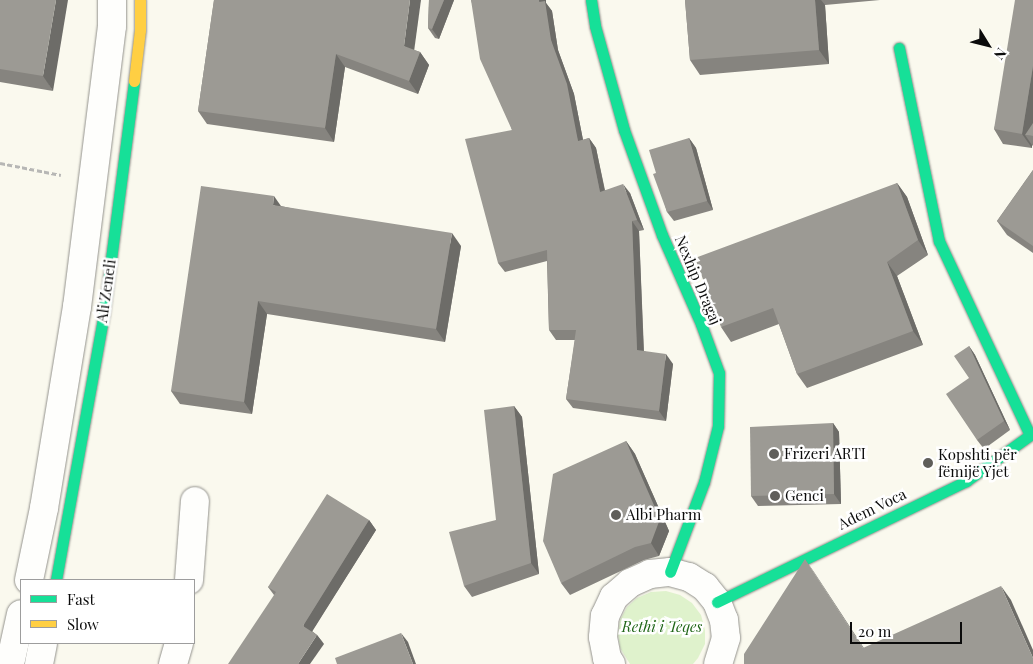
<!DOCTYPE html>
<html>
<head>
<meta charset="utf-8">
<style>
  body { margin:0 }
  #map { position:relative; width:1033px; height:664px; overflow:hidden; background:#faf9ee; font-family:"Playfair Display",serif }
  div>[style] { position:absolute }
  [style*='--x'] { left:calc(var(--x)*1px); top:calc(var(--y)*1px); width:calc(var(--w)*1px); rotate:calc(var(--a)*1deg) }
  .green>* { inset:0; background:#dff2cc }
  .path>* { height:3px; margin-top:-1.5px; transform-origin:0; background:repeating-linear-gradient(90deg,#b7b7b5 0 5px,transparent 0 7.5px) }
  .roads { filter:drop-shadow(0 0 1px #93928d) drop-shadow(0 0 1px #93928d) }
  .street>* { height:28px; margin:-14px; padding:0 14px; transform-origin:14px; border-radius:14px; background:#fefefc }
  .fast>* { height:11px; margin:-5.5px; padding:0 5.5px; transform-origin:5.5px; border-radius:5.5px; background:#16e098 }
  .slow>* { height:11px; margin:-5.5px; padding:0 5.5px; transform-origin:5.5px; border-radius:5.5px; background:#ffcf43 }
  .wall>* { inset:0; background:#86847f }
  .shaded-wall>* { inset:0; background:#6d6c68 }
  .building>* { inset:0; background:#9c9a94 }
  .dots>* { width:14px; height:14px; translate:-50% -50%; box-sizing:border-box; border:2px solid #fff; border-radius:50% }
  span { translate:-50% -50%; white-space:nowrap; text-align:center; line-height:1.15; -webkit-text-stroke:5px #fff; paint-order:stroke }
  .street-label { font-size:15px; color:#0b0b0b }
  .poi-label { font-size:15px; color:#0b0b0b }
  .left { translate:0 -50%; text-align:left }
  .park-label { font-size:15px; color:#206618; font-style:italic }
  .legend { position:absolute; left:20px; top:579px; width:175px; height:65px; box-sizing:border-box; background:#fff; border:1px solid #9d9d9d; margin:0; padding:6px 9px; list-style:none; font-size:15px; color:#0b0b0b }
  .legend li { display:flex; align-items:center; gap:10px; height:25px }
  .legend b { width:25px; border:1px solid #9d9d9d }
  .north { position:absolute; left:963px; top:20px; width:50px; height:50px; -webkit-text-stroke:4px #fff; paint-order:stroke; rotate:126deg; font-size:14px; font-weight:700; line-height:20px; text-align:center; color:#0b0b0b }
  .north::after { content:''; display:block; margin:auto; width:18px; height:22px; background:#0b0b0b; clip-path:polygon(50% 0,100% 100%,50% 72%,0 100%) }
  .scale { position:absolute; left:850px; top:622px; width:112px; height:22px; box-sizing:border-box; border:2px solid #0b0b0b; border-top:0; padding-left:6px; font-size:15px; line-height:18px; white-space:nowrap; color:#0b0b0b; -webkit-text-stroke:4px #fff; paint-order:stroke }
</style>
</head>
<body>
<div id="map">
  <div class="green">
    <i style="clip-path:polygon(666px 591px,680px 595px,692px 603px,701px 615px,705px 630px,705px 644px,698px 658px,693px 664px,630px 664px,620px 648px,618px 634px,620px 620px,627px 607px,637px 598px,651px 592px)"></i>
  </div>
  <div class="path">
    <i style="--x:0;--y:163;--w:62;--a:11.1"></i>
  </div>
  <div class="roads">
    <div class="street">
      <i style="--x:29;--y:580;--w:74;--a:-78.2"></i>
      <i style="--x:44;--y:508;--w:204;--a:-80.7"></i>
      <i style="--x:77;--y:307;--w:283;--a:-82.9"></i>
      <i style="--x:112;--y:26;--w:26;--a:-90"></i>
      <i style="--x:189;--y:580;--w:79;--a:-85.7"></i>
      <i style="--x:10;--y:664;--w:51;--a:-77.6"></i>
      <i style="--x:39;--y:664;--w:21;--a:-79"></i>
      <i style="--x:173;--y:664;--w:22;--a:-74"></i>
      <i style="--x:611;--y:664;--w:7;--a:-124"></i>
      <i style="--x:607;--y:658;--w:21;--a:-101"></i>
      <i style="--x:603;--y:637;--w:21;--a:-85"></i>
      <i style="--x:605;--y:616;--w:21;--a:-65"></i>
      <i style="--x:614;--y:597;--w:21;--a:-41"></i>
      <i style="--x:630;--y:583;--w:22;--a:-24"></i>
      <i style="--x:650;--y:574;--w:20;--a:-6"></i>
      <i style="--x:670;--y:572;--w:20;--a:15"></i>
      <i style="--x:689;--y:577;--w:19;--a:32"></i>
      <i style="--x:705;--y:587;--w:19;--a:51"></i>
      <i style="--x:717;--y:602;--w:19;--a:69"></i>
      <i style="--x:724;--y:620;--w:18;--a:84"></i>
      <i style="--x:726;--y:638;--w:27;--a:107"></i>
    </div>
    <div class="fast">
      <i style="--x:591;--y:0;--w:26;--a:81"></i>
      <i style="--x:595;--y:26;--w:108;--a:74.4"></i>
      <i style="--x:624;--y:130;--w:112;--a:70.1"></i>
      <i style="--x:662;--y:235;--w:97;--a:66.3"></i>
      <i style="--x:701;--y:324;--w:52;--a:69.8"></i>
      <i style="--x:719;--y:373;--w:53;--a:91.1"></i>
      <i style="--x:718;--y:426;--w:58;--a:104"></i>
      <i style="--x:704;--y:482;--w:96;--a:110.7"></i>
      <i style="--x:899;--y:48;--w:197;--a:78.3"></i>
      <i style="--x:939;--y:241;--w:214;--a:64.9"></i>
      <i style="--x:56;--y:580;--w:271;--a:-79.8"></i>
      <i style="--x:104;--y:313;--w:234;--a:-82.6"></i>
      <i style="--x:717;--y:602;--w:277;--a:-25.9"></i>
      <i style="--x:966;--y:481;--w:82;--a:-35.6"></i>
    </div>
    <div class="slow">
      <i style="--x:134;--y:81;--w:51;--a:-83.3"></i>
      <i style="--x:140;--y:30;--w:30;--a:-90"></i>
    </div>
  </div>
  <div class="wall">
    <i style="clip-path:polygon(0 0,53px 91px,0 82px)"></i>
    <i style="clip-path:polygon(214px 0,414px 50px,420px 52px,429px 65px,418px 94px,345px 67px,334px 142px,207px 124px,198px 111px)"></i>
    <i style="clip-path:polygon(429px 0,454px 0,439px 39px,435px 38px,428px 28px)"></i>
    <i style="clip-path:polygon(471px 0,546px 0,546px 3px,552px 11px,558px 50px,574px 94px,583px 140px,589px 138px,596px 148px,605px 190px,630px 193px,644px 230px,639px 231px,644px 351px,673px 364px,666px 421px,573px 408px,566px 399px,575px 340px,556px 340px,549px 330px,547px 261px,505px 272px,498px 263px,512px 130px)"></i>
    <i style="clip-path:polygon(685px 0,880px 0,825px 5px,829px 64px,700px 75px,690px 60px)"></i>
    <i style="clip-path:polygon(1033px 0,1033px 146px,1032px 145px,1032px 148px,1003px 144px,994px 129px)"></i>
    <i style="clip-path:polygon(689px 138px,696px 148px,713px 210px,674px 221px,667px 212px,656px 173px)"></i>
    <i style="clip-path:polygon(1033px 170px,1033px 253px,1007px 235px,997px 221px)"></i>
    <i style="clip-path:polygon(897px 183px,907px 197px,928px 255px,897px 276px,923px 345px,807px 388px,797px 374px,779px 324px,731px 342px,721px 327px)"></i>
    <i style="clip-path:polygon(281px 206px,461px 246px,445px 342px,267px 314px,252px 414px,180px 404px,171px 391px)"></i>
    <i style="clip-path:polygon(969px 346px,975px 355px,1010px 430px,984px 449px,977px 440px,969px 378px)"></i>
    <i style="clip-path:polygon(514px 406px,522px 417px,539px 574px,472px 597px,464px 586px,496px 520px)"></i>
    <i style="clip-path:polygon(833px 423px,839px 432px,841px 504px,758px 506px,751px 496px)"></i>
    <i style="clip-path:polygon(626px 441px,635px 454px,669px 531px,659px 556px,644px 560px,570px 595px,561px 583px)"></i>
    <i style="clip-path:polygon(369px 520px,376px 530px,312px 631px,317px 635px,324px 644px,274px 595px,268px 587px)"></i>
  </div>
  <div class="shaded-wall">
    <i style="clip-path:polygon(56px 0,68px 0,53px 91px,43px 76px)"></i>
    <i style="clip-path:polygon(410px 0,421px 0,413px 59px,404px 46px)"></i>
    <i style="clip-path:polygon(444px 0,454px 0,439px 39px,432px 29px)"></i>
    <i style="clip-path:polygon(539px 0,546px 0,546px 3px,552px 11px,558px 50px,574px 94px,585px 150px,578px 141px,551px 40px)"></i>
    <i style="clip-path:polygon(815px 0,821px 0,825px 5px,829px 64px,819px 50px)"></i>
    <i style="clip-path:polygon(420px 52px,429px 65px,418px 94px,409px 81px)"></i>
    <i style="clip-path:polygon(336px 54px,345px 67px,334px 142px,325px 128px)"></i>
    <i style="clip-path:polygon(1033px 66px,1033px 136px,1025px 135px,1032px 145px,1032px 148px,1022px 134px)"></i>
    <i style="clip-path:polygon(589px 138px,596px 148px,607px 202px,600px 192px)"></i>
    <i style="clip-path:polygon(689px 138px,696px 148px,713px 210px,707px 201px)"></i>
    <i style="clip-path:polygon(897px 183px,907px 197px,928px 255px,918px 240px)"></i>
    <i style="clip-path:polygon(623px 184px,630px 193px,644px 230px,637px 220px)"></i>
    <i style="clip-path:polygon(274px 196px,283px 209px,273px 205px)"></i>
    <i style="clip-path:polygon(632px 221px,639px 231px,644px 360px,637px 350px)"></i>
    <i style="clip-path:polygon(452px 233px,461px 246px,445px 342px,436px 329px)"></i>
    <i style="clip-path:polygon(887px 262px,897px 276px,923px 345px,913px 331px)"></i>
    <i style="clip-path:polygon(258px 301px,267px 314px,252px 414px,244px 402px)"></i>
    <i style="clip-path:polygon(969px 346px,975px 355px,1010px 430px,1004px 421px)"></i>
    <i style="clip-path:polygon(666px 354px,673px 364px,666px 421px,659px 411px)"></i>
    <i style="clip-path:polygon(514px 406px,522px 417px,539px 574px,531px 563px)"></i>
    <i style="clip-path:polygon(833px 423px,839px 432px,841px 504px,834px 494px)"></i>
    <i style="clip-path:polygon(626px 441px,635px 454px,669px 531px,659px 556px,651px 543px)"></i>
    <i style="clip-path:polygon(369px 520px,376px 530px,310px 635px,303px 626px)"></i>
    <i style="clip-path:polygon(805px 559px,814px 572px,873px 662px,863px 648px)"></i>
    <i style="clip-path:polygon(1001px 586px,1011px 600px,1033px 650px,1033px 658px)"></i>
    <i style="clip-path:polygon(401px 633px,408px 642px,416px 664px,413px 664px)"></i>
    <i style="clip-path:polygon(317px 635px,324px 644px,310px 664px,298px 664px)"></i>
  </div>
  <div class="building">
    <i style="clip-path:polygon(0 0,56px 0,43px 76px,0 69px)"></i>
    <i style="clip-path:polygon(214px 0,410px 0,404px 46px,420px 52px,409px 81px,336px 54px,325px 128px,198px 111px)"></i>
    <i style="clip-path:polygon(429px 0,444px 0,432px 29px,428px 28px)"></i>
    <i style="clip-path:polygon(471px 0,539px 0,539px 2px,545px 1px,551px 40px,567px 84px,578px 141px,589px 138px,600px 192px,623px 184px,637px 220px,632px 221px,637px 350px,666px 354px,659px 411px,566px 399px,576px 330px,549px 330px,547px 250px,498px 263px,465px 139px,512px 130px,480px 59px)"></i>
    <i style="clip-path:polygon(685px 0,815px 0,819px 50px,690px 60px)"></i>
    <i style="clip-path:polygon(1015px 0,1033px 0,1033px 66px,1022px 134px,994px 129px)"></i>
    <i style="clip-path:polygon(1033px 123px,1033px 136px,1025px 135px)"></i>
    <i style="clip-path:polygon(689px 138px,707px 201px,667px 212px,653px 174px,656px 173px,649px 150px)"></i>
    <i style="clip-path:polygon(1033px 170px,1033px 246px,997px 221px)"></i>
    <i style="clip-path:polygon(897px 183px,918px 240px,887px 262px,913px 331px,797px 374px,773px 308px,721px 327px,695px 258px)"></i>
    <i style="clip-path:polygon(201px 186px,274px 196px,273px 205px,452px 233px,436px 329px,258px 301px,244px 402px,171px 391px)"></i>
    <i style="clip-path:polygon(969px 346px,1004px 421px,977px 440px,946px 394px,969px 378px,954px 356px)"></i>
    <i style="clip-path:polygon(514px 406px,531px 563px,464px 586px,449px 532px,496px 520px,484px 410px)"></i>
    <i style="clip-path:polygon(833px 423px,834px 494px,751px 496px,750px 427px)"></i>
    <i style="clip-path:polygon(626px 441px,660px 519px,651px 543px,635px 547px,561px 583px,543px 541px,553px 474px)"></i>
    <i style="clip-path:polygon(327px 494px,369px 520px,303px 626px,317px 635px,298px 664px,228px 664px,276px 592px,268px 587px)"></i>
    <i style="clip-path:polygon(805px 559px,863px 648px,1001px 586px,1033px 658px,1033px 664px,744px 664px,744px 654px)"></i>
    <i style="clip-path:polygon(401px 633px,413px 664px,337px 664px,335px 658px)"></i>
  </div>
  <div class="dots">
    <i style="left:774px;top:454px;background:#5f5e5a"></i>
    <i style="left:928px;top:463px;background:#5f5e5a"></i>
    <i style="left:775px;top:496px;background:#5f5e5a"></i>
    <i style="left:616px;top:515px;background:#5f5e5a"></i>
  </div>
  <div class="street-label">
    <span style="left:698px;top:280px;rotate:67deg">Nexhip Dragaj</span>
    <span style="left:106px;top:291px;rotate:-82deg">Ali Zeneli</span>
    <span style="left:872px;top:509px;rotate:-26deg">Adem Voca</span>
  </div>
  <div class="poi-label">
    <span class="left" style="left:784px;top:454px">Frizeri ARTI</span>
    <span class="left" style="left:938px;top:463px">Kopshti për<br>fëmijë Yjet</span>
    <span class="left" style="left:785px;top:496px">Genci</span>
    <span class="left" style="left:626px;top:515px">Albi Pharm</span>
  </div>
  <div class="park-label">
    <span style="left:662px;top:627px">Rethi i Teqes</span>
  </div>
  <ul class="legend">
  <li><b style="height:6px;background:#16e098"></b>Fast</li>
  <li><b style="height:6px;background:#ffcf43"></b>Slow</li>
  </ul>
  <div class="north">N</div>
  <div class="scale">20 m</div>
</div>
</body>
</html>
